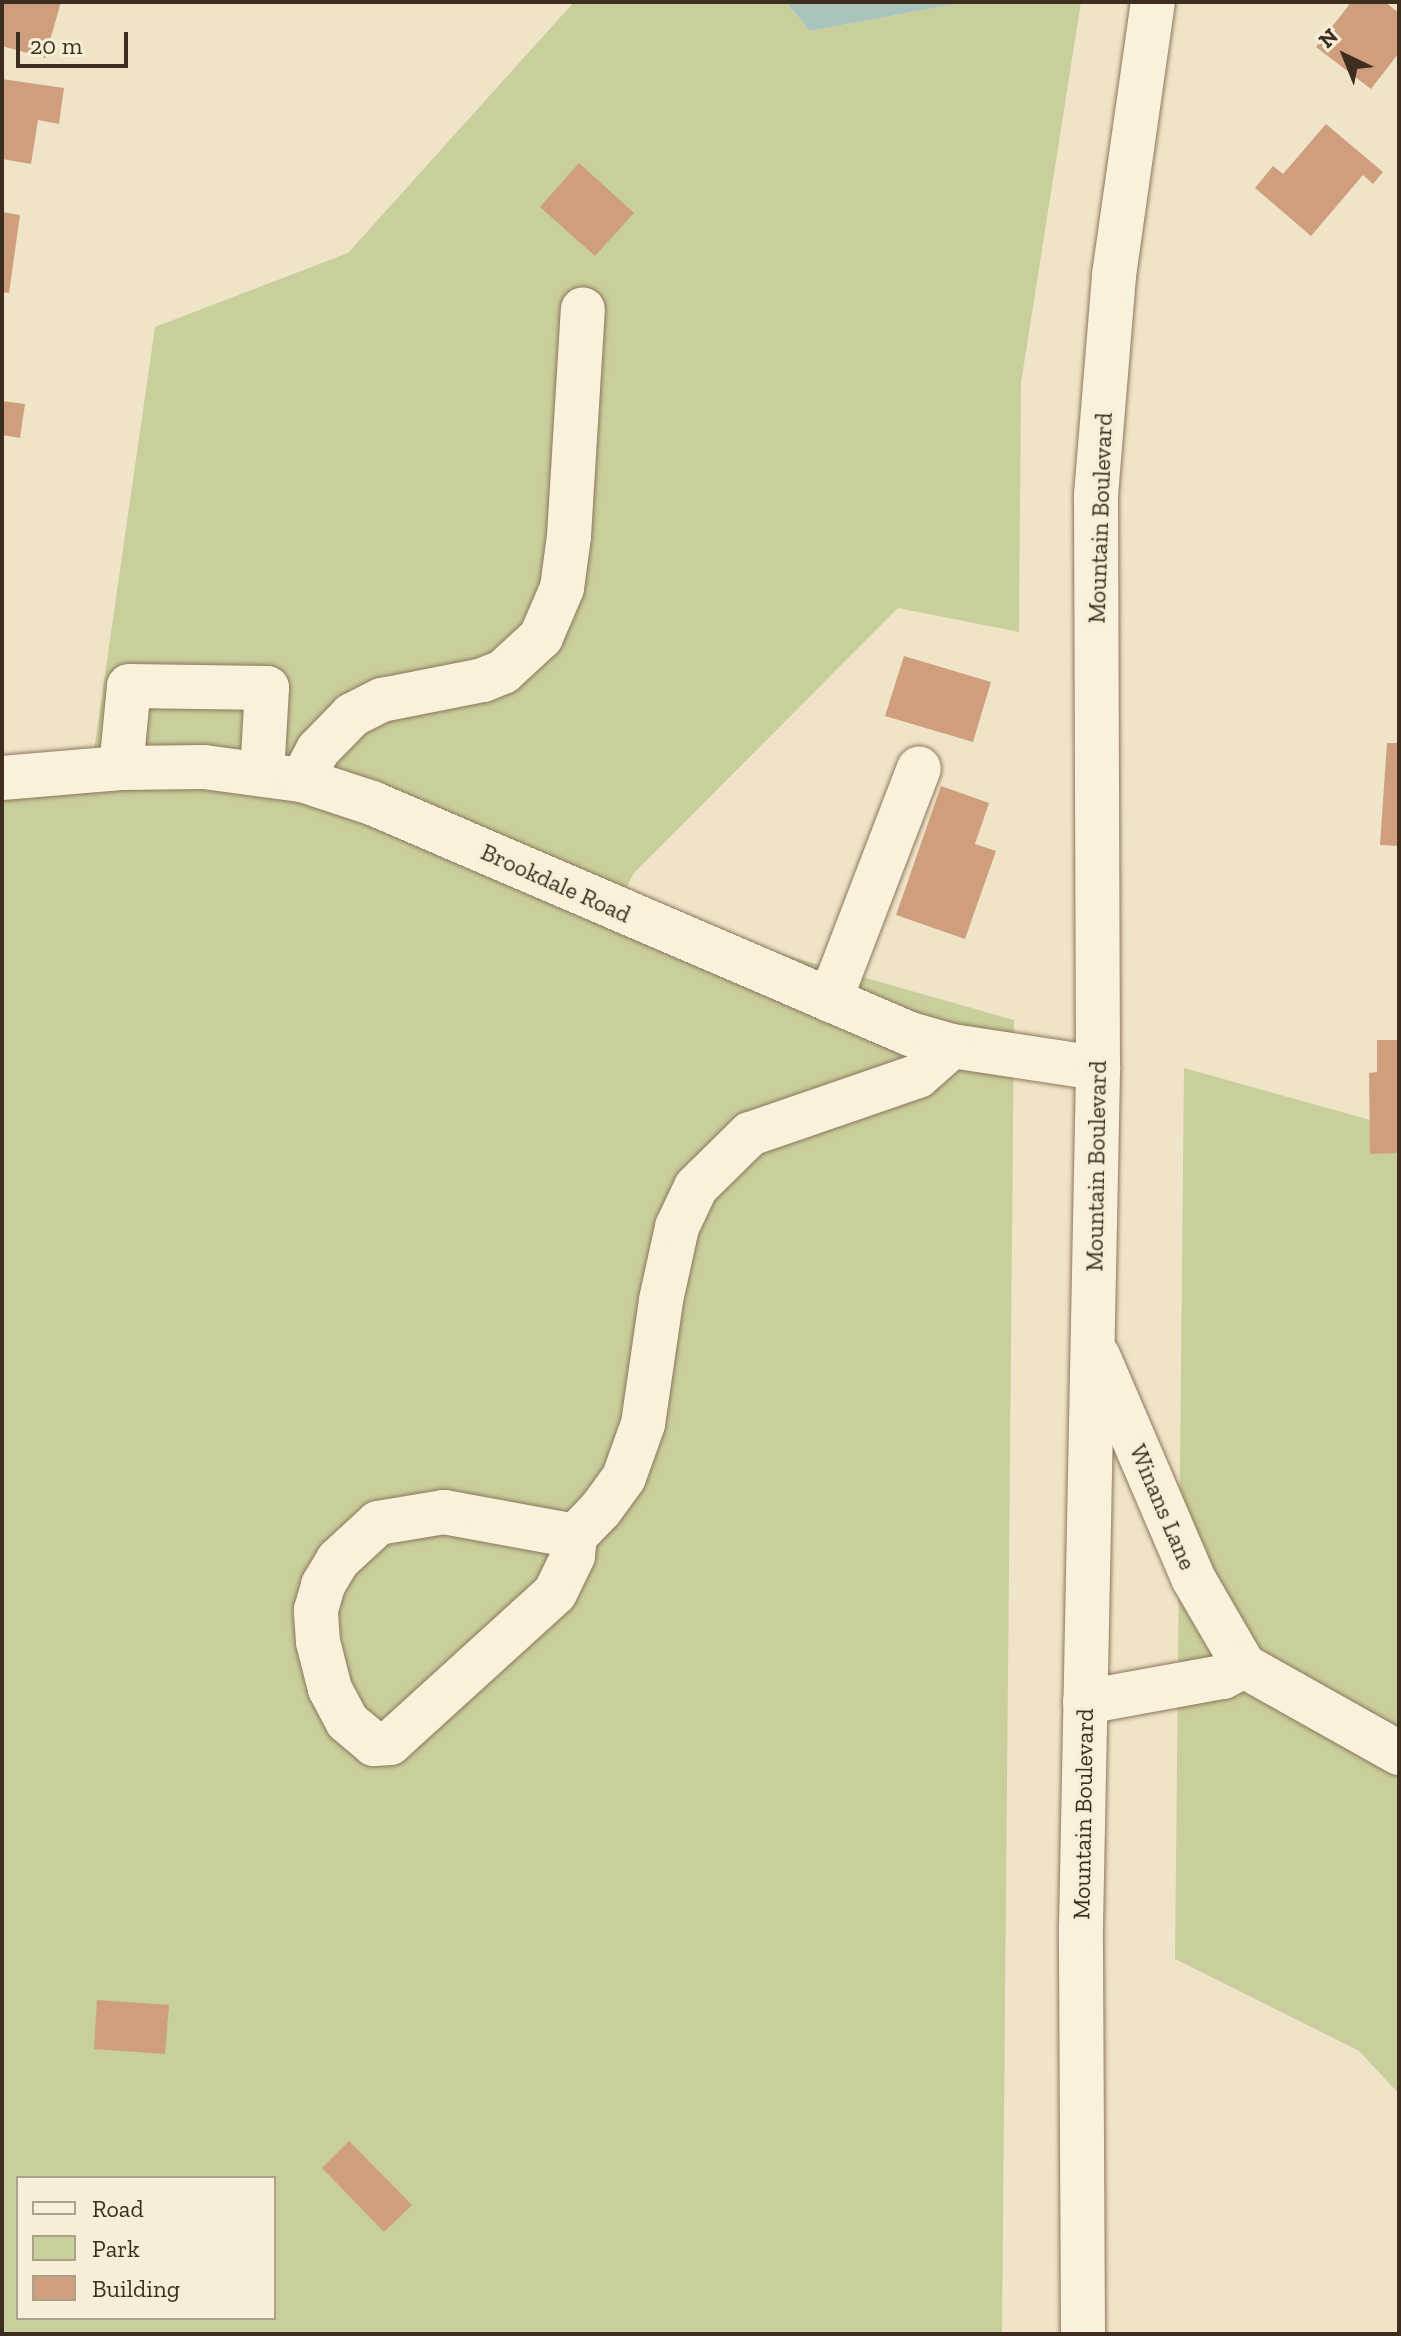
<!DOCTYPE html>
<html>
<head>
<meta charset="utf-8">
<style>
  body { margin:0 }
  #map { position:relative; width:1401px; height:2336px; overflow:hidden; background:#f0e4c8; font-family:"Zilla Slab",serif }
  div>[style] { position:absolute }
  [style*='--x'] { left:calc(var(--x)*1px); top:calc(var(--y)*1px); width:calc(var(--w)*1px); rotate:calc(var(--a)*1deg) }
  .green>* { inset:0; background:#c9cf9b }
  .water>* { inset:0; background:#a9c4bc }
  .building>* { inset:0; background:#cf9f7d }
  .roads { filter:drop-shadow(0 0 2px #8d765c) drop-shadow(0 0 2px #8d765c) }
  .minor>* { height:44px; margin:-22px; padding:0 22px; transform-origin:22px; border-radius:22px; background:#faf1dc }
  span { translate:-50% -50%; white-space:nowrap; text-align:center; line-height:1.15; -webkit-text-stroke:6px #f7eed8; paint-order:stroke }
  .street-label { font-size:24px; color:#3d2e20 }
  .frame { position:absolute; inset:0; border:4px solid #3d2e20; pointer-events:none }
  .legend { position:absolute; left:16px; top:2176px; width:260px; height:144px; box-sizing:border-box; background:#f7eed8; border:2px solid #ada18e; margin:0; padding:10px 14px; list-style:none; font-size:24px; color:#3d2e20 }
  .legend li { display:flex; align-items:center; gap:16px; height:40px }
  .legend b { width:40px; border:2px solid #ada18e }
  .north { position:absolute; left:1305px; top:16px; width:80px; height:80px; -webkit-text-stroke:6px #f7eed8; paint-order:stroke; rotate:317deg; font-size:22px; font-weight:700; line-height:32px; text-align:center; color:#3d2e20 }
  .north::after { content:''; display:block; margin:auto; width:28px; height:36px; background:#3d2e20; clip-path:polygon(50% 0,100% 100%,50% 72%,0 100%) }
  .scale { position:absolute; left:16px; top:32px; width:112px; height:36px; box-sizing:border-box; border:4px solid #3d2e20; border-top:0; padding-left:10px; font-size:24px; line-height:28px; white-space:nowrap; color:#3d2e20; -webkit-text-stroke:6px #f7eed8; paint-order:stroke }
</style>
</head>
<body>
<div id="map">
  <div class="green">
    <i style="clip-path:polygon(evenodd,574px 2px,786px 2px,810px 31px,966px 2px,1081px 2px,1021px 383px,1019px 632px,898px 608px,634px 873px,616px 907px,1014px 1020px,1002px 2334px,2px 2334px,2px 778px,90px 779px,155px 327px,348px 253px,574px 2px,18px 2178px,274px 2178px,274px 2318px,18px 2318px,18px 2178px)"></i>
    <i style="clip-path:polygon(1184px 1068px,1399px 1128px,1399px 2094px,1359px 2051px,1175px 1959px)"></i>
  </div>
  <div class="water">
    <i style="clip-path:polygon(786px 2px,966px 2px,810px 31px)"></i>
  </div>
  <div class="building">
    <i style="clip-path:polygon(3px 2px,61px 2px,45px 58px,2px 46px)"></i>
    <i style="clip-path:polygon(1345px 2px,1385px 2px,1399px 13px,1399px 53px,1371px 89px,1316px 47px,1349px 5px)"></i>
    <i style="clip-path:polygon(2px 79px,64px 88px,59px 124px,38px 120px,31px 164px,2px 159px)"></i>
    <i style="clip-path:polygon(1326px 124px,1383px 172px,1373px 184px,1363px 175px,1311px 236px,1255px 188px,1273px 166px,1283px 174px)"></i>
    <i style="clip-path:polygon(579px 163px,634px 213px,595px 256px,540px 207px)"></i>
    <i style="clip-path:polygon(2px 212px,20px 215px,9px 293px,2px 292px)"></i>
    <i style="clip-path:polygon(2px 401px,25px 404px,20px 438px,2px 435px)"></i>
    <i style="clip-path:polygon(904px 656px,991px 682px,973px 742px,885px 716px)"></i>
    <i style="clip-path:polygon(1387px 743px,1399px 743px,1399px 846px,1380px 845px)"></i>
    <i style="clip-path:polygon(941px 786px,989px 803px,975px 844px,996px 851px,965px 939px,896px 915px)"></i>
    <i style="clip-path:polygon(1377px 1040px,1399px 1040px,1399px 1153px,1370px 1154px,1369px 1073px,1377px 1072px)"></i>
    <i style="clip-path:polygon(97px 2000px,169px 2005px,165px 2054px,94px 2049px)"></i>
    <i style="clip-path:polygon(349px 2141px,412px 2205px,384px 2232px,322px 2168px)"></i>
  </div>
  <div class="roads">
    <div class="minor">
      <i style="--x:121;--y:768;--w:82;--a:-84.4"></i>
      <i style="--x:129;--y:686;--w:138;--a:0.8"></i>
      <i style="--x:267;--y:688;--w:86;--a:93.3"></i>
      <i style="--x:2;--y:778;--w:119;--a:-4.8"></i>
      <i style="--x:121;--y:768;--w:83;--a:-0.7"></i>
      <i style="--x:204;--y:767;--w:99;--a:7.6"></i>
      <i style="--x:302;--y:780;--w:74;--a:18.2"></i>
      <i style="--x:372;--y:803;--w:585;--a:23.24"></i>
      <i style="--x:910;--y:1034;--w:44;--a:15.9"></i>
      <i style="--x:952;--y:1046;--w:148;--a:8.6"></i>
      <i style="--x:302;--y:780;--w:34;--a:-62"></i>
      <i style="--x:318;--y:750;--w:49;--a:-45.8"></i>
      <i style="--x:352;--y:715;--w:34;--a:-27"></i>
      <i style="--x:382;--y:700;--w:103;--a:-11.2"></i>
      <i style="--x:483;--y:680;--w:22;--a:-22"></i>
      <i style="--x:503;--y:672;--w:52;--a:-42.6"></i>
      <i style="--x:541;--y:637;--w:53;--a:-66.8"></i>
      <i style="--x:562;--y:588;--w:52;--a:-82.3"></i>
      <i style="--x:569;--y:536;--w:227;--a:-86.5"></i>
      <i style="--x:830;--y:1000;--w:248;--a:-69"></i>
      <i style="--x:1098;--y:1356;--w:241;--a:66.8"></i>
      <i style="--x:1193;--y:1578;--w:102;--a:59.9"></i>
      <i style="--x:1244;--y:1666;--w:178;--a:29.3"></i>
      <i style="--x:444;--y:1512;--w:133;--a:10.4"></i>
      <i style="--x:575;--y:1536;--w:20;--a:96"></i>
      <i style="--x:573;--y:1556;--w:41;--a:115.9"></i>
      <i style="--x:555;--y:1593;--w:223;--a:137.7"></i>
      <i style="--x:390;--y:1743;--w:16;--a:176"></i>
      <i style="--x:374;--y:1744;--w:35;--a:-140"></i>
      <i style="--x:347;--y:1721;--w:36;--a:-118"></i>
      <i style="--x:330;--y:1689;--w:49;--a:-104.3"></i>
      <i style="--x:318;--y:1642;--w:32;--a:-94"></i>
      <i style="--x:316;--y:1610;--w:26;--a:-74"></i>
      <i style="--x:323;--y:1585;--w:29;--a:-59"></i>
      <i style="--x:338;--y:1560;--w:54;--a:-42.8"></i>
      <i style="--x:378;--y:1523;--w:67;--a:-9.5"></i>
      <i style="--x:575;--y:1536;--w:37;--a:-46"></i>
      <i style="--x:601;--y:1509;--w:39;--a:-54"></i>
      <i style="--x:624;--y:1477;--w:56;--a:-70.3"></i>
      <i style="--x:643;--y:1424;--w:125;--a:-81.7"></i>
      <i style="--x:661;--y:1300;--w:75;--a:-77.6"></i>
      <i style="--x:677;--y:1227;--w:44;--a:-64.6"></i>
      <i style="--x:696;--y:1187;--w:76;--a:-44.5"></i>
      <i style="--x:750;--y:1134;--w:178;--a:-19"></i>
      <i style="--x:918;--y:1076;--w:45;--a:-41.4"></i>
      <i style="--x:1085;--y:1702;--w:140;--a:-10.3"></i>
      <i style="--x:1223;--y:1677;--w:24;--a:-28"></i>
      <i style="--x:1083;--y:2334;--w:408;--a:-90.3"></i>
      <i style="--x:1081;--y:1926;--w:858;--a:-88.86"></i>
      <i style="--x:1098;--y:1068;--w:573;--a:-90.2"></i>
      <i style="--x:1096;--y:495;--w:221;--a:-85.3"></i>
      <i style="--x:1114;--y:275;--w:276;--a:-81.9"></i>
    </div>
  </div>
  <div class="street-label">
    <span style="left:1100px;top:518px;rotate:-88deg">Mountain Boulevard</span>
    <span style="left:556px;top:883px;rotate:24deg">Brookdale Road</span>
    <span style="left:1096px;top:1166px;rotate:-89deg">Mountain Boulevard</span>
    <span style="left:1163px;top:1507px;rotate:67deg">Winans Lane</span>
    <span style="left:1083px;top:1814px;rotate:-89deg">Mountain Boulevard</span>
  </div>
  <div class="frame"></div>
  <ul class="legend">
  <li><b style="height:10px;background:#faf1dc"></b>Road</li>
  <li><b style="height:22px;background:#c9cf9b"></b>Park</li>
  <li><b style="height:22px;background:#cf9f7d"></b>Building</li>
  </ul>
  <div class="north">N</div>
  <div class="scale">20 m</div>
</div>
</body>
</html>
